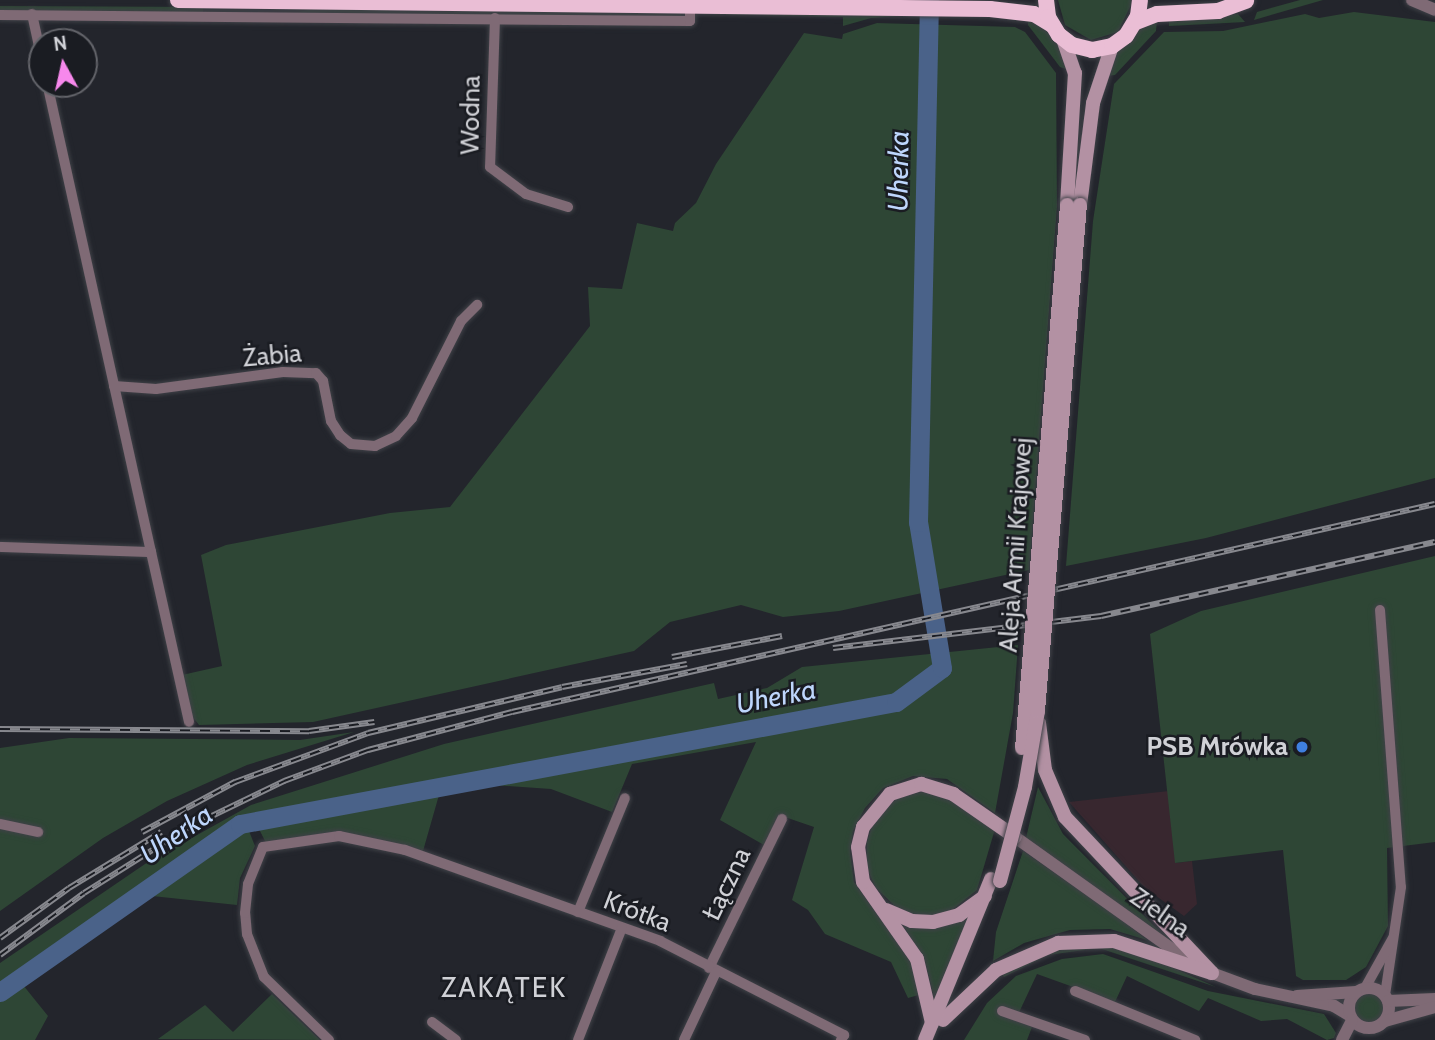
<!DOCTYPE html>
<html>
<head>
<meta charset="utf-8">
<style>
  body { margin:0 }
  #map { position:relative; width:1435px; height:1040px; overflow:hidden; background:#23252c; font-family:Cabin,sans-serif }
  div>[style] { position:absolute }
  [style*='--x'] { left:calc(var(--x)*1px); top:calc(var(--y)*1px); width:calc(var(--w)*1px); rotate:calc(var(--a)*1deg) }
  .commercial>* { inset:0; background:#38272f }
  .green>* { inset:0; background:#2e4635 }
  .round { border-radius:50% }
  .river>* { height:19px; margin:-9.5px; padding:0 9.5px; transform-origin:9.5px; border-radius:9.5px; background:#4a6289 }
  .roads { filter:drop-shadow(0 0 2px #3f4147) drop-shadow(0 0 2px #3f4147) }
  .minor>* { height:10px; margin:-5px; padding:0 5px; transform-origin:5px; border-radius:5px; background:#7f6a75 }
  .tertiary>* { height:12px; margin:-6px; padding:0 6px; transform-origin:6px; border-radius:6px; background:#7f6a75 }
  .tertiary>.ring { margin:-6px; padding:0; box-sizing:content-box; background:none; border:12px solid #7f6a75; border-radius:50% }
  .secondary>* { height:14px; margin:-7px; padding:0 7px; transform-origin:7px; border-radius:7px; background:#b391a3 }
  .trunk>* { height:16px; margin:-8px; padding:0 8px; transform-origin:8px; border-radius:8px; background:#eabed5 }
  .rail>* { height:6px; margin-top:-3px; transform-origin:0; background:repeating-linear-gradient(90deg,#1a1c22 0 10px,#87888e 0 20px); box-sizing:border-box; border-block:2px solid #87888e }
  .bridges { filter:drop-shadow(0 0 2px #3f4147) drop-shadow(0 0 2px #3f4147) }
  .secondary-bridge>* { height:14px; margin:-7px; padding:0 7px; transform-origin:7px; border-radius:7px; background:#b391a3 }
  .dots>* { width:19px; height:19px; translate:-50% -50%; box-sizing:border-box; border:4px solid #1a1c22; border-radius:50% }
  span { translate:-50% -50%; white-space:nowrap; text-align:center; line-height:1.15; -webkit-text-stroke:5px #1a1c22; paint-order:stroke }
  .street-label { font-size:26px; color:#d0d1d6 }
  .poi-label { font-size:26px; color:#d0d1d6; font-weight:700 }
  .right { translate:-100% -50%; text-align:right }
  .water-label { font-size:28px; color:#bed6fc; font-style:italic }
  .neighbourhood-label { font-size:28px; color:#d0d1d6; letter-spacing:2px }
  .north { position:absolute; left:28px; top:28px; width:70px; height:70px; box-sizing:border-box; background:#1a1c22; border:2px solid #63646a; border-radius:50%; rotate:352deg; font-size:19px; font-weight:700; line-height:28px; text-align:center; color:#d0d1d6 }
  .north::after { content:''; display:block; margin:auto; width:24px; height:32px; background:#f788ec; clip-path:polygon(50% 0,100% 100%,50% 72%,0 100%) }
</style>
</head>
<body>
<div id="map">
  <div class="commercial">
    <i style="clip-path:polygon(1169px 791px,1176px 863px,1192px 861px,1197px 904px,1184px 916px,1145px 888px,1069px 802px)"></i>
  </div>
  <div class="green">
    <i style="clip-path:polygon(1058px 0,1131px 0,1131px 5px,1118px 32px,1091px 40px,1065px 25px)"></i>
    <i style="clip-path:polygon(1300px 0,1323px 0,1254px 20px,1257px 12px)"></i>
    <i style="clip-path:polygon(0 6px,203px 7px,203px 13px,0 11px)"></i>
    <i style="clip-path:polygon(318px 8px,680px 13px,682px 16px,288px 14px)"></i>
    <i style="clip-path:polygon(1354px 12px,1435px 22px,1435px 478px,1206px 538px,1066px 566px,1093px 221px,1114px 84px,1164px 32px,1223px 31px,1305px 14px,1319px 18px)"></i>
    <i style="clip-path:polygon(698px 14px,702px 12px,916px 15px,871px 18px,843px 26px,843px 17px)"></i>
    <i style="clip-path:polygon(1238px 14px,1245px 22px,1169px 26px,1169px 19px)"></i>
    <i style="clip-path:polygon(1028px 19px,1042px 25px,1064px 49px,1069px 70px,1060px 67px,1028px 25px)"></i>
    <i style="clip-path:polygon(1157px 20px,1156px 31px,1115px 75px,1107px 76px,1118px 50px,1143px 26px)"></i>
    <i style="clip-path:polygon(877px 23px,1015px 27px,1025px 32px,1056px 73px,1057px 207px,1029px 570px,839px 611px,783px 617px,741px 605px,670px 622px,634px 651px,313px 722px,199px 725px,192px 716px,182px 675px,222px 666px,201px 555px,226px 545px,390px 513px,450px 507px,590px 326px,588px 287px,622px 289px,637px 223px,673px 231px,675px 223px,696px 203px,716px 164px,804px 33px,842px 39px,843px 34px)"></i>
    <i style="clip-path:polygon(1435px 556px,1435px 842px,1387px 848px,1388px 926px,1366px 967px,1346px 980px,1303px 980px,1296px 976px,1283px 850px,1175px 863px,1150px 634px,1201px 611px)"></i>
    <i style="clip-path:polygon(1018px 645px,1013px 713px,995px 813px,947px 779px,913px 776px,883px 788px,865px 808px,853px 831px,850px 851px,854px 882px,912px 963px,922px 994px,908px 998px,891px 962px,825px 934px,808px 910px,792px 900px,814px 827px,779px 815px,764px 845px,720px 820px,756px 742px,632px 764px,612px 812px,551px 789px,493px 785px,439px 795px,423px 851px,331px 832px,266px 843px,259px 829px,249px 831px,255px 846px,240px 878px,237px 905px,152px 896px,23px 985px,48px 1016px,35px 1040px,0 1040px,0 963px,145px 864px,251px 805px,444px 744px,714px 683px,718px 699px,767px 688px,802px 667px)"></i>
    <i style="clip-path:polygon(354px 732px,247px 765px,167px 801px,103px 838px,0 911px,0 748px,69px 738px,300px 740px)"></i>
    <i style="clip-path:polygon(1038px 787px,1063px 834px,1168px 940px,1026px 838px)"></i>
    <i style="clip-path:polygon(922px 792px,945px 796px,995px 829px,977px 890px,947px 914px,918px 916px,896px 907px,876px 888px,867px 869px,867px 842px,873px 823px,895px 799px)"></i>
    <i style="clip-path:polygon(1023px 851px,1116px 916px,1147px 940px,1110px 929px,1070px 930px,1024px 943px,993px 961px,996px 932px)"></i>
    <i style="clip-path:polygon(973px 916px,935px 1001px,925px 961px,902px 923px,937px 928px)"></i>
    <i style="clip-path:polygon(1092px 943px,1144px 955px,1216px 987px,1099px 948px,1048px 955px,1004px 977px,1001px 973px,1038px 953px)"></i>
    <i style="clip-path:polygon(1103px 954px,1208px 991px,1324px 1014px,1336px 1033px,1334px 1038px,1327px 1040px,1287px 1019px,1261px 1021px,1208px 998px,1199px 1011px,1127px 976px,1115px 1002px,1037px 974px,1015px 1021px,1032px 1027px,1027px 1040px,964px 1040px,987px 1003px,1016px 976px,1062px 959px)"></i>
    <i class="round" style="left:1353px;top:992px;width:32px;height:32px"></i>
    <i style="clip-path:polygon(272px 994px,320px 1040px,158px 1039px,205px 1005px,233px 1032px)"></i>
  </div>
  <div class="river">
    <i style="--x:0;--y:992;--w:293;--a:-35"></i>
    <i style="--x:240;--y:824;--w:667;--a:-10.54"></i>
    <i style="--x:896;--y:702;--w:57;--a:-36.5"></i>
    <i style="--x:942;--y:668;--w:148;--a:-99.3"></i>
    <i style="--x:918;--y:522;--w:522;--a:-88.79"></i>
  </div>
  <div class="roads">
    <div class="minor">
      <i style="--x:32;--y:14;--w:47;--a:77.7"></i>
      <i style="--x:0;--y:15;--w:690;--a:0.5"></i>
      <i style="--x:690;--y:21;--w:16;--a:-90"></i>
      <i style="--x:495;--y:18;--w:149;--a:91.9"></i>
      <i style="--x:490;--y:167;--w:45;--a:36.9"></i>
      <i style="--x:526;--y:194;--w:44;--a:17.2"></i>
      <i style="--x:114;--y:386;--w:42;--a:4.1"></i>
      <i style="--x:156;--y:389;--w:128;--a:-7.6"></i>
      <i style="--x:283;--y:372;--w:33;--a:2"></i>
      <i style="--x:316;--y:373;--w:11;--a:49"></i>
      <i style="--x:323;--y:381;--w:41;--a:78.7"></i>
      <i style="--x:331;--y:421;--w:17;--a:57"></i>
      <i style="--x:340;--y:435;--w:14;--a:39"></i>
      <i style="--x:351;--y:444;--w:24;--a:5"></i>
      <i style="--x:375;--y:446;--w:23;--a:-25"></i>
      <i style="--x:396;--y:436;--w:24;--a:-48"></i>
      <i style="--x:412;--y:418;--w:109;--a:-63.2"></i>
      <i style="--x:461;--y:321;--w:23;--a:-45"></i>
      <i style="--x:0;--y:547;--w:151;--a:1.9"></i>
      <i style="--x:151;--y:552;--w:479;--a:-102.5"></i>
      <i style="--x:151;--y:552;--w:174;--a:77.4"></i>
      <i style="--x:1380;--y:610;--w:278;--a:85.7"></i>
      <i style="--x:1401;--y:887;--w:109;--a:98.4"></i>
      <i style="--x:0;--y:824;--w:39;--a:12"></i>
      <i style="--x:578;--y:912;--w:123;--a:-67.6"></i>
      <i style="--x:709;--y:968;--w:166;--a:-63.9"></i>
      <i style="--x:1365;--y:988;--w:57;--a:-60.8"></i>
      <i style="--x:1075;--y:991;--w:130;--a:22.2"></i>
      <i style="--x:1002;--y:1011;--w:88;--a:19.3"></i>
      <i style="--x:432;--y:1022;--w:30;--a:37"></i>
      <i style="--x:329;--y:1040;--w:91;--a:-135.9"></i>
      <i style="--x:264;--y:977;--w:46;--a:-111.6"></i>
      <i style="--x:247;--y:934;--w:21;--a:-95"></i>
      <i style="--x:245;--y:913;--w:29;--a:-84"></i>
      <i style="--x:248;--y:884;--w:40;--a:-68"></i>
      <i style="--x:263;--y:847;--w:77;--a:-8.2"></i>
      <i style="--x:339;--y:836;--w:67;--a:12"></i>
      <i style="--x:405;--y:850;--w:271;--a:19.6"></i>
      <i style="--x:660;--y:941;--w:207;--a:27.1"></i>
      <i style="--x:844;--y:1035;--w:6;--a:121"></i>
      <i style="--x:578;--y:1040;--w:120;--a:-68.6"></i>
      <i style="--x:684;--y:1040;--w:75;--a:-64.8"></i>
    </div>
    <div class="tertiary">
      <i style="--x:1412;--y:0;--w:25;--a:23"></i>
      <i style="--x:1015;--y:837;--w:205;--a:35.5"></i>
      <i style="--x:1182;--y:956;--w:34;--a:30"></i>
      <i style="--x:1212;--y:973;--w:46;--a:20.4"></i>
      <i style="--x:1255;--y:989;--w:81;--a:12.1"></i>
      <i style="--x:1334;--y:1006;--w:17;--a:31"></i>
      <i class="ring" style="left:1349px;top:988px;width:28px;height:28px"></i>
      <i style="--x:1297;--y:996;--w:59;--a:-3.9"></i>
      <i style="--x:1388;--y:1001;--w:47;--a:-2.4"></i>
      <i style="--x:1385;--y:1021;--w:52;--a:-15.6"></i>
      <i style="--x:1342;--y:1040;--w:22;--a:-63"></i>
    </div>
    <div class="secondary">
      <i style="--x:1063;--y:39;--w:36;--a:71"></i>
      <i style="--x:1075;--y:73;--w:132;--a:93.5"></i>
      <i style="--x:1080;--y:205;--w:103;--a:-82.7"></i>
      <i style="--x:1093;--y:103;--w:60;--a:-71.6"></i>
      <i style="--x:1039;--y:723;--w:47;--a:82.7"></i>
      <i style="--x:1045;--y:770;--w:51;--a:66.9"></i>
      <i style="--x:1065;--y:817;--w:214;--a:46.7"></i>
      <i style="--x:886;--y:910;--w:28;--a:23"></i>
      <i style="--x:912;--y:921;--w:21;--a:3"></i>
      <i style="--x:933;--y:922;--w:27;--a:-15"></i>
      <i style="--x:959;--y:915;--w:32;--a:-36"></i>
      <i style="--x:943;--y:1020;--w:73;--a:-43.3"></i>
      <i style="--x:996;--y:970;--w:68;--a:-23.5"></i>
      <i style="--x:1058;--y:943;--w:56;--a:-2"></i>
      <i style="--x:1114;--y:941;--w:103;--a:18.1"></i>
      <i style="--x:932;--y:1023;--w:66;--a:-103.2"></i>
      <i style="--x:917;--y:959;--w:94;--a:-125"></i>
      <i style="--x:863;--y:882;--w:35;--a:-98"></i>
      <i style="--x:858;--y:847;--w:21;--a:-76"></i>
      <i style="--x:863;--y:827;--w:43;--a:-50.7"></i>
      <i style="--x:890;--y:794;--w:33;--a:-18"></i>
      <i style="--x:921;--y:784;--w:34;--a:17"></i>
      <i style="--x:953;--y:794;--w:75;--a:34.7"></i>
      <i style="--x:925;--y:1040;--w:174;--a:-67.7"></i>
    </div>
    <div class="trunk">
      <i style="--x:178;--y:0;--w:812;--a:0.64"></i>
      <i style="--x:990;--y:9;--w:44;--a:6.5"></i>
      <i style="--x:1034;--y:14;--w:21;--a:31"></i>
      <i style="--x:1046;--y:0;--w:17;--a:83"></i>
      <i style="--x:1048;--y:17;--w:21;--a:59"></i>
      <i style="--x:1059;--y:35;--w:16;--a:38"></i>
      <i style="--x:1072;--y:45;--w:21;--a:14"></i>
      <i style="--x:1092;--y:50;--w:20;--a:-11"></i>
      <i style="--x:1112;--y:46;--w:17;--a:-36"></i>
      <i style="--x:1126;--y:36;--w:23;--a:-59"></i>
      <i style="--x:1138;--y:16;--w:16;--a:-83"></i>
      <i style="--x:1136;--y:22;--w:22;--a:-21"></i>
      <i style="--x:1157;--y:14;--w:61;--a:-2.8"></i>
      <i style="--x:1218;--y:11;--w:30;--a:-20"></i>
    </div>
  </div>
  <div class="rail">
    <i style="--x:833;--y:648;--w:270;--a:-6.8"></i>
    <i style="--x:1101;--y:616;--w:342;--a:-12.5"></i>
    <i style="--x:672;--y:657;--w:112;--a:-10.8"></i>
    <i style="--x:0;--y:729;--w:309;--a:0.4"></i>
    <i style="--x:309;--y:731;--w:66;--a:-7.9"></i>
    <i style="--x:142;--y:832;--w:106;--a:-28.3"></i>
    <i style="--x:235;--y:782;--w:142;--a:-20.2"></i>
    <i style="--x:368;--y:733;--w:199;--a:-13.3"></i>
    <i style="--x:562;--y:687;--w:127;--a:-10.4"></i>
    <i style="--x:0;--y:938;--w:85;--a:-35.9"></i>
    <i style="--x:69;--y:888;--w:108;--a:-31.3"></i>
    <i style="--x:0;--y:955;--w:104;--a:-36.4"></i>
    <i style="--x:84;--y:893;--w:124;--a:-32.2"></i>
    <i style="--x:189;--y:827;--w:106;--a:-25.8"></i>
    <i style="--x:284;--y:781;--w:90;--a:-20.3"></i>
    <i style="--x:368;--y:750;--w:149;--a:-14.8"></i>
    <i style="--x:512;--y:712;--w:946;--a:-12.7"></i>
  </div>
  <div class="bridges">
    <div class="secondary-bridge">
      <i style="--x:1022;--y:748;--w:545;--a:-85.26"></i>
      <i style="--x:1000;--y:881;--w:97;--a:-75.1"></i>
      <i style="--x:1025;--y:787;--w:77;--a:-80.3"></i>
      <i style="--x:1038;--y:711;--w:508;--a:-85.26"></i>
    </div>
  </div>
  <div class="dots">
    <i style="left:1302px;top:747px;background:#3f7fe0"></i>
  </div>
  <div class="street-label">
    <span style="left:471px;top:115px;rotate:-89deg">Wodna</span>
    <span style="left:272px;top:356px;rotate:-5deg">Żabia</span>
    <span style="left:1016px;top:545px;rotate:-86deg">Aleja Armii Krajowej</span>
    <span style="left:727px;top:884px;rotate:-64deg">Łączna</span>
    <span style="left:637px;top:912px;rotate:21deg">Krótka</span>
    <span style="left:1160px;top:913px;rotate:35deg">Zielna</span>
  </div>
  <div class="poi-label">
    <span class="right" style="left:1288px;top:747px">PSB Mrówka</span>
  </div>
  <div class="water-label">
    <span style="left:898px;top:171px;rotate:-89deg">Uherka</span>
    <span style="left:776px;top:696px;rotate:-11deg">Uherka</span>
    <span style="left:176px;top:834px;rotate:-35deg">Uherka</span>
  </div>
  <div class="neighbourhood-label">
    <span style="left:504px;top:987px">ZAKĄTEK</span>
  </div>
  <div class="north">N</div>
</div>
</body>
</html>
